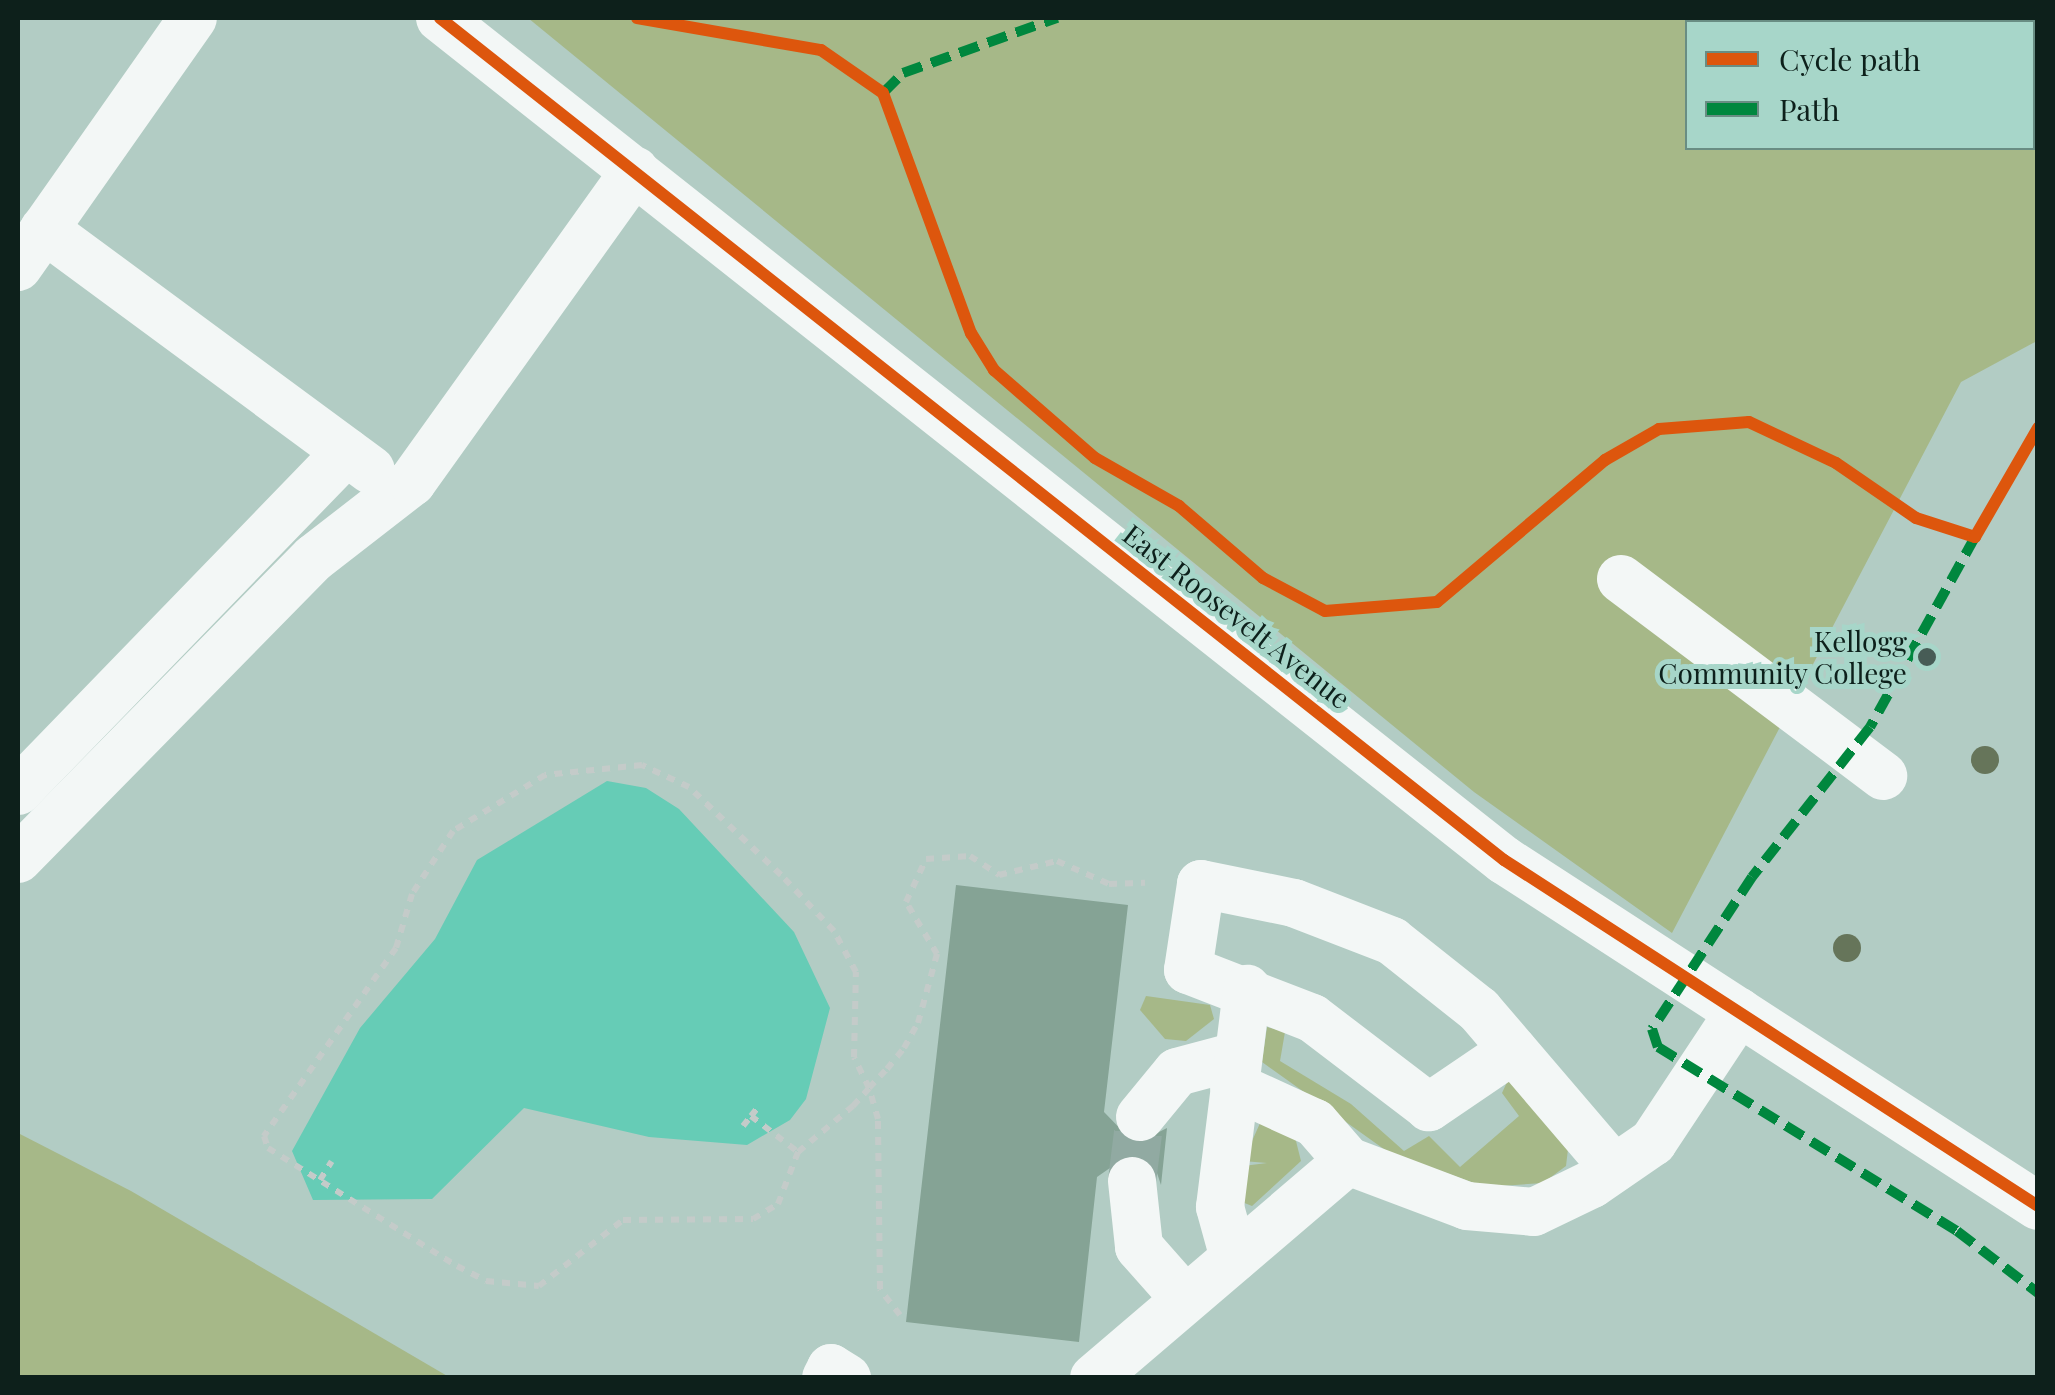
<!DOCTYPE html>
<html>
<head>
<meta charset="utf-8">
<style>
  body { margin:0 }
  #map { position:relative; width:2055px; height:1395px; overflow:hidden; background:#b2ccc4; font-family:"Playfair Display",serif }
  div>[style] { position:absolute }
  [style*='--x'] { left:calc(var(--x)*1px); top:calc(var(--y)*1px); width:calc(var(--w)*1px); rotate:calc(var(--a)*1deg) }
  .green>* { inset:0; background:#a6b888 }
  .water>* { inset:0; background:#66ccb6 }
  .building>* { inset:0; background:#85a395 }
  .minor-tunnel>* { height:48px; margin-top:-24px; transform-origin:0; background:repeating-linear-gradient(90deg,#91aaa2 0 48px,transparent 0 72px) }
  .path>* { height:6px; margin-top:-3px; transform-origin:0; background:repeating-linear-gradient(90deg,#c4cbc9 0 8px,transparent 0 16px) }
  .minor>* { height:48px; margin:-24px; padding:0 24px; transform-origin:24px; border-radius:24px; background:#f3f7f6 }
  .quiet>* { height:10px; margin-top:-5px; transform-origin:0; background:repeating-linear-gradient(90deg,#00873e 0 20px,transparent 0 30px) }
  .cycleway>* { height:12px; margin:-6px; padding:0 6px; transform-origin:6px; border-radius:6px; background:#dd560d }
  .trees>* { width:28px; height:28px; margin:-14px; border-radius:50%; background:#66755a }
  .dots>* { width:28px; height:28px; translate:-50% -50%; box-sizing:border-box; border:5px solid #a7d6c9; border-radius:50% }
  span { translate:-50% -50%; white-space:nowrap; text-align:center; line-height:1.15; -webkit-text-stroke:10px #a7d6c9; paint-order:stroke }
  .street-label { font-size:28px; color:#0d201b }
  .poi-label { font-size:28px; color:#0d201b }
  .right { translate:-100% -50%; text-align:right }
  .frame { position:absolute; inset:0; border:20px solid #0d201b; pointer-events:none }
  .legend { position:absolute; left:1685px; top:20px; width:350px; height:130px; box-sizing:border-box; background:#a7d6c9; border:2px solid #698d83; margin:0; padding:12px 18px; list-style:none; font-size:30px; color:#0d201b }
  .legend li { display:flex; align-items:center; gap:20px; height:50px }
  .legend b { width:50px; border:2px solid #698d83 }
</style>
</head>
<body>
<div id="map">
  <div class="green">
    <i style="clip-path:polygon(evenodd,528px 18px,2037px 18px,2037px 341px,1961px 382px,1672px 933px,1474px 792px,528px 18px,1688px 22px,2032px 22px,2032px 148px,1688px 148px,1688px 22px)"></i>
    <i style="clip-path:polygon(1146px 996px,1210px 1005px,1214px 1019px,1186px 1041px,1165px 1039px,1140px 1010px)"></i>
    <i style="clip-path:polygon(1267px 1027px,1285px 1032px,1280px 1061px,1351px 1104px,1404px 1151px,1429px 1136px,1460px 1167px,1519px 1116px,1502px 1093px,1508px 1080px,1568px 1149px,1566px 1166px,1543px 1183px,1485px 1187px,1388px 1152px,1262px 1062px)"></i>
    <i style="clip-path:polygon(1261px 1121px,1295px 1137px,1301px 1161px,1252px 1206px,1242px 1202px,1243px 1166px,1267px 1163px,1243px 1161px)"></i>
    <i style="clip-path:polygon(18px 1133px,131px 1191px,449px 1377px,18px 1377px)"></i>
  </div>
  <div class="water">
    <i style="clip-path:polygon(607px 781px,646px 788px,679px 809px,794px 932px,830px 1008px,806px 1099px,790px 1120px,747px 1145px,649px 1137px,524px 1108px,432px 1199px,313px 1200px,292px 1151px,360px 1028px,435px 939px,477px 860px)"></i>
  </div>
  <div class="building">
    <i style="clip-path:polygon(956px 885px,1128px 905px,1104px 1112px,1135px 1144px,1167px 1128px,1161px 1185px,1154px 1164px,1130px 1154px,1097px 1177px,1079px 1342px,906px 1322px)"></i>
  </div>
  <div class="minor-tunnel">
    <i style="--x:1132;--y:1181;--w:64;--a:-82.9"></i>
  </div>
  <div class="path">
    <i style="--x:751;--y:1116;--w:13;--a:-51"></i>
    <i style="--x:743;--y:1126;--w:13;--a:-51"></i>
    <i style="--x:751;--y:1116;--w:59;--a:37.5"></i>
    <i style="--x:320;--y:1180;--w:22;--a:-58"></i>
    <i style="--x:900;--y:1315;--w:33;--a:-128"></i>
    <i style="--x:880;--y:1289;--w:170;--a:-90.7"></i>
    <i style="--x:878;--y:1119;--w:32;--a:-106"></i>
    <i style="--x:869;--y:1088;--w:34;--a:-116"></i>
    <i style="--x:854;--y:1057;--w:85;--a:-88.7"></i>
    <i style="--x:856;--y:972;--w:47;--a:-118.2"></i>
    <i style="--x:834;--y:931;--w:77;--a:-133.4"></i>
    <i style="--x:781;--y:875;--w:127;--a:-136.3"></i>
    <i style="--x:689;--y:787;--w:52;--a:-154.9"></i>
    <i style="--x:642;--y:765;--w:98;--a:174.1"></i>
    <i style="--x:545;--y:775;--w:108;--a:148.7"></i>
    <i style="--x:453;--y:831;--w:75;--a:123.1"></i>
    <i style="--x:412;--y:894;--w:56;--a:106.5"></i>
    <i style="--x:396;--y:948;--w:230;--a:125.1"></i>
    <i style="--x:264;--y:1136;--w:13;--a:72"></i>
    <i style="--x:268;--y:1148;--w:223;--a:32"></i>
    <i style="--x:457;--y:1266;--w:33;--a:27"></i>
    <i style="--x:486;--y:1281;--w:53;--a:5.4"></i>
    <i style="--x:539;--y:1286;--w:107;--a:-38.2"></i>
    <i style="--x:623;--y:1220;--w:130;--a:-0.4"></i>
    <i style="--x:753;--y:1219;--w:29;--a:-31"></i>
    <i style="--x:778;--y:1204;--w:56;--a:-69"></i>
    <i style="--x:798;--y:1152;--w:72;--a:-39.9"></i>
    <i style="--x:853;--y:1106;--w:24;--a:-48"></i>
    <i style="--x:869;--y:1088;--w:26;--a:-47"></i>
    <i style="--x:887;--y:1069;--w:27;--a:-51"></i>
    <i style="--x:904;--y:1048;--w:29;--a:-61"></i>
    <i style="--x:918;--y:1023;--w:72;--a:-74.6"></i>
    <i style="--x:937;--y:954;--w:61;--a:-120.8"></i>
    <i style="--x:906;--y:902;--w:47;--a:-65.1"></i>
    <i style="--x:926;--y:859;--w:44;--a:-3.9"></i>
    <i style="--x:970;--y:856;--w:35;--a:33"></i>
    <i style="--x:999;--y:875;--w:60;--a:-13.6"></i>
    <i style="--x:1057;--y:861;--w:57;--a:23.9"></i>
    <i style="--x:1109;--y:884;--w:36;--a:-2"></i>
  </div>
  <div class="minor">
    <i style="--x:440;--y:18;--w:1357;--a:38.36"></i>
    <i style="--x:1504;--y:860;--w:636;--a:32.94"></i>
    <i style="--x:44;--y:229;--w:406;--a:36.4"></i>
    <i style="--x:18;--y:267;--w:304;--a:-54.9"></i>
    <i style="--x:1621;--y:579;--w:328;--a:36.9"></i>
    <i style="--x:18;--y:791;--w:472;--a:-45.9"></i>
    <i style="--x:18;--y:859;--w:422;--a:-45.5"></i>
    <i style="--x:314;--y:558;--w:124;--a:-37.8"></i>
    <i style="--x:412;--y:482;--w:383;--a:-54.4"></i>
    <i style="--x:1513;--y:1050;--w:102;--a:145.8"></i>
    <i style="--x:1429;--y:1107;--w:147;--a:-142.7"></i>
    <i style="--x:1312;--y:1018;--w:133;--a:-158.8"></i>
    <i style="--x:1188;--y:970;--w:87;--a:-81.4"></i>
    <i style="--x:1201;--y:884;--w:95;--a:11.5"></i>
    <i style="--x:1294;--y:903;--w:105;--a:21.2"></i>
    <i style="--x:1392;--y:941;--w:111;--a:38.4"></i>
    <i style="--x:1479;--y:1010;--w:208;--a:49.5"></i>
    <i style="--x:1234;--y:1086;--w:89;--a:24.6"></i>
    <i style="--x:1315;--y:1123;--w:50;--a:49"></i>
    <i style="--x:1140;--y:1117;--w:58;--a:-50.6"></i>
    <i style="--x:1177;--y:1072;--w:62;--a:-14.9"></i>
    <i style="--x:1132;--y:1181;--w:66;--a:83.9"></i>
    <i style="--x:1139;--y:1247;--w:69;--a:48.5"></i>
    <i style="--x:1234;--y:1258;--w:53;--a:-105.4"></i>
    <i style="--x:1220;--y:1207;--w:220;--a:-82.9"></i>
    <i style="--x:826;--y:1378;--w:11;--a:-63"></i>
    <i style="--x:831;--y:1368;--w:19;--a:32"></i>
    <i style="--x:1094;--y:1378;--w:334;--a:-40.5"></i>
    <i style="--x:1348;--y:1161;--w:127;--a:20.7"></i>
    <i style="--x:1467;--y:1206;--w:67;--a:5.1"></i>
    <i style="--x:1534;--y:1212;--w:64;--a:-25.8"></i>
    <i style="--x:1592;--y:1184;--w:74;--a:-34.5"></i>
    <i style="--x:1653;--y:1142;--w:156;--a:-56.5"></i>
  </div>
  <div class="quiet">
    <i style="--x:883;--y:93;--w:28;--a:-45"></i>
    <i style="--x:903;--y:73;--w:164;--a:-19.7"></i>
    <i style="--x:1975;--y:537;--w:217;--a:118.9"></i>
    <i style="--x:1870;--y:727;--w:191;--a:128.2"></i>
    <i style="--x:1752;--y:877;--w:182;--a:123.3"></i>
    <i style="--x:1652;--y:1029;--w:19;--a:72"></i>
    <i style="--x:1658;--y:1047;--w:351;--a:31.6"></i>
    <i style="--x:1957;--y:1231;--w:102;--a:37.4"></i>
  </div>
  <div class="cycleway">
    <i style="--x:440;--y:18;--w:1357;--a:38.36"></i>
    <i style="--x:1504;--y:860;--w:636;--a:32.94"></i>
    <i style="--x:637;--y:18;--w:187;--a:9.9"></i>
    <i style="--x:821;--y:50;--w:75;--a:34.7"></i>
    <i style="--x:883;--y:93;--w:256;--a:69.9"></i>
    <i style="--x:971;--y:333;--w:44;--a:58.1"></i>
    <i style="--x:994;--y:370;--w:134;--a:41.1"></i>
    <i style="--x:1095;--y:458;--w:97;--a:29.7"></i>
    <i style="--x:1179;--y:506;--w:111;--a:40.6"></i>
    <i style="--x:1263;--y:578;--w:70;--a:28"></i>
    <i style="--x:1325;--y:611;--w:112;--a:-4.6"></i>
    <i style="--x:1437;--y:602;--w:220;--a:-40.2"></i>
    <i style="--x:1605;--y:460;--w:62;--a:-29.9"></i>
    <i style="--x:1659;--y:429;--w:90;--a:-4.4"></i>
    <i style="--x:1749;--y:422;--w:96;--a:25.2"></i>
    <i style="--x:1836;--y:463;--w:97;--a:34.5"></i>
    <i style="--x:1916;--y:518;--w:62;--a:17.9"></i>
    <i style="--x:1975;--y:537;--w:126;--a:-60"></i>
  </div>
  <div class="trees">
    <i style="left:1985px;top:760px"></i>
    <i style="left:1847px;top:948px"></i>
  </div>
  <div class="dots">
    <i style="left:1927px;top:657px;background:#475c56"></i>
  </div>
  <div class="street-label">
    <span style="left:1237px;top:616px;rotate:38deg">East Roosevelt Avenue</span>
  </div>
  <div class="poi-label">
    <span class="right" style="left:1907px;top:657px">Kellogg<br>Community College</span>
  </div>
  <div class="frame"></div>
  <ul class="legend">
  <li><b style="height:12px;background:#dd560d"></b>Cycle path</li>
  <li><b style="height:12px;background:#00873e"></b>Path</li>
  </ul>
</div>
</body>
</html>
